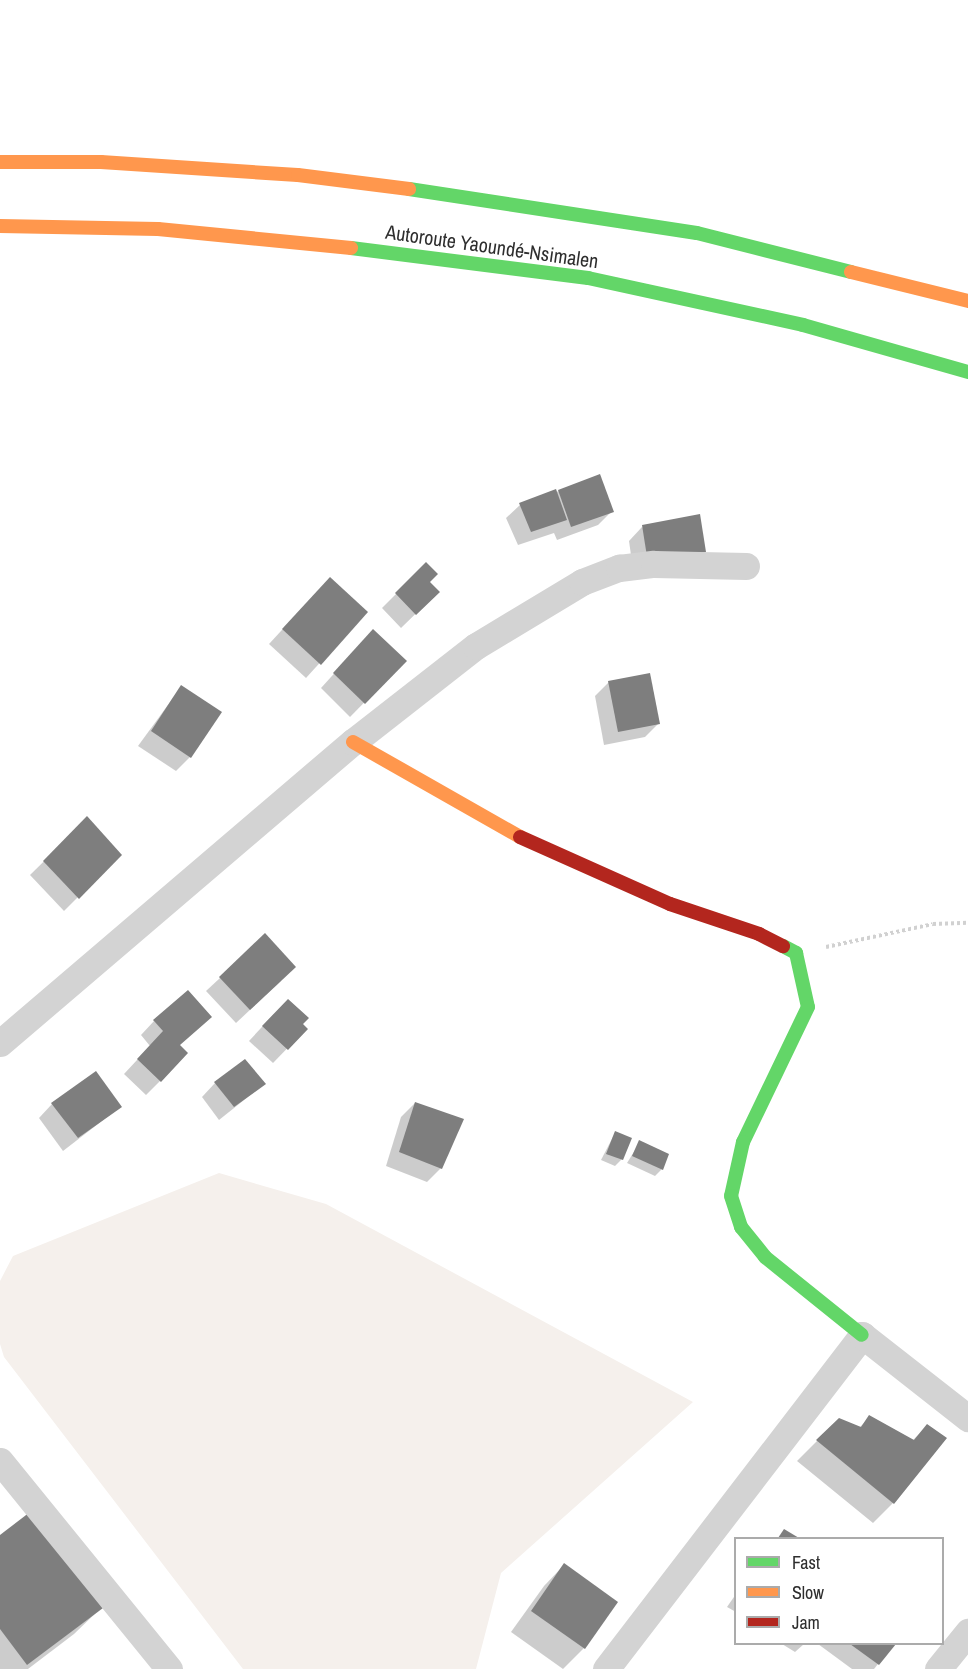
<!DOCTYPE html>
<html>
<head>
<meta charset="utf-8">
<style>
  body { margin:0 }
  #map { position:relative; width:968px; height:1669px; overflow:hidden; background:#fff; font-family:"Archivo Narrow",sans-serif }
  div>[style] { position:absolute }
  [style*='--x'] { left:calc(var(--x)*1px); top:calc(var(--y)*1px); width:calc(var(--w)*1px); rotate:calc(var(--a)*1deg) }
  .green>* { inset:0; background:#f5f0ec }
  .shadow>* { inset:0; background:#0003 }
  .building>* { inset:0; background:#7e7e7e }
  .path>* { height:4px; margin-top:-2px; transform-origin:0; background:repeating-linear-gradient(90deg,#d1d1d1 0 3px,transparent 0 6px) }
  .street>* { height:27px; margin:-13.5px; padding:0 13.5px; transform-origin:13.5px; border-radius:13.5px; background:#d3d3d3 }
  .fast>* { height:14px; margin:-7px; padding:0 7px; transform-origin:7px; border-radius:7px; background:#63d668 }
  .slow>* { height:14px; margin:-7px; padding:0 7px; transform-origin:7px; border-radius:7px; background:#ff974d }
  .jam>* { height:14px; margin:-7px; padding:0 7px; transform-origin:7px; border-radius:7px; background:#b3261e }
  span { translate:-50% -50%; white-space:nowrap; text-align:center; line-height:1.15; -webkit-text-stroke:6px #fff; paint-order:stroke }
  .street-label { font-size:20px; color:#2e2e2e }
  .legend { position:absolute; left:734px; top:1537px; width:210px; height:108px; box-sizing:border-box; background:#fff; border:2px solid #ababab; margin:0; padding:8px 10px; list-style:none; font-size:18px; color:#2e2e2e }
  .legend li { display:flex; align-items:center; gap:12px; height:30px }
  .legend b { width:30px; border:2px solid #ababab }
</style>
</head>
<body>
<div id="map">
  <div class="green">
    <i style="clip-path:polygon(219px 1173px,326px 1204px,693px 1402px,501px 1573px,476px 1669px,243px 1669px,4px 1357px,0 1344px,0 1281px,13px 1256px)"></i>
  </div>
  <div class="shadow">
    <i style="clip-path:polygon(559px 491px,612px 511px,598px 525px,557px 540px,554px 533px,518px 545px,506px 518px,520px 505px)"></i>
    <i style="clip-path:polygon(642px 527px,690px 566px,634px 576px,629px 541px)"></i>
    <i style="clip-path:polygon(426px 564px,428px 582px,438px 592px,401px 628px,382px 608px)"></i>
    <i style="clip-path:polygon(316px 593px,366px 612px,306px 678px,269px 644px)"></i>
    <i style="clip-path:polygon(360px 645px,405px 661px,350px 717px,321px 688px)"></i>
    <i style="clip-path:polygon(609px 682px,659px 723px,645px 737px,604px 745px,595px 696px)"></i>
    <i style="clip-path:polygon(181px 687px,190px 757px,176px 771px,138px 746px)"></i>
    <i style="clip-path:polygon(87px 819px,120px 855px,64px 911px,30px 875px)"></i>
    <i style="clip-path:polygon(220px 978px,281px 981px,236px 1023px,206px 991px)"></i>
    <i style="clip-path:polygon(274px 1014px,306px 1029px,273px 1063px,249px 1041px)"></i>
    <i style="clip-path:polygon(154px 1021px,178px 1046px,160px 1081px,146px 1095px,124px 1074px,150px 1046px,141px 1035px)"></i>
    <i style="clip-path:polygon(215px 1083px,264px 1084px,219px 1120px,202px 1097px)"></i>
    <i style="clip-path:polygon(415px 1103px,441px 1168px,427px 1182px,386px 1166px,401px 1117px)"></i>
    <i style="clip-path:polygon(52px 1104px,120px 1107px,63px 1151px,39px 1118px)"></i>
    <i style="clip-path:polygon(615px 1133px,622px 1159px,615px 1166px,601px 1160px)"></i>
    <i style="clip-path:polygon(640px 1142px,662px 1169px,655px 1176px,627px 1163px)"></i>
    <i style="clip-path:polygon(870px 1417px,912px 1441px,927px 1426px,893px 1503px,873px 1523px,797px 1461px,839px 1419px,859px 1428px)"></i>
    <i style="clip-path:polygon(0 1537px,101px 1608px,74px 1634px,28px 1669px,0 1669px)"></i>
    <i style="clip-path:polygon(564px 1565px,616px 1602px,584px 1648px,563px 1669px,511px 1632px,544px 1586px)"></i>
    <i style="clip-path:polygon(736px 1594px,736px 1612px,727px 1607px)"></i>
    <i style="clip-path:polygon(782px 1644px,804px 1644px,795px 1652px)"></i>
    <i style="clip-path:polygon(818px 1644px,894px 1644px,874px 1669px,852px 1669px)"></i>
  </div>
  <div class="building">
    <i style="clip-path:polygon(600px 474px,614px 512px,571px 527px,558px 490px)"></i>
    <i style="clip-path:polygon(556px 489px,567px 520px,531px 532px,519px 503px)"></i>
    <i style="clip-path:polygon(700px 514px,706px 552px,648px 563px,642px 525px)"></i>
    <i style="clip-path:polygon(426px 562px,438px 574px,430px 582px,440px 592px,416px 615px,395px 593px)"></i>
    <i style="clip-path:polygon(330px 577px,368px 612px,321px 665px,282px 629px)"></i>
    <i style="clip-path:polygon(373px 629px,407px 661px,365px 704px,333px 673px)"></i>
    <i style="clip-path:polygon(650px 673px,660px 724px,618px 732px,608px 681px)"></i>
    <i style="clip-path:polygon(181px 685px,222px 712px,191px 758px,151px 731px)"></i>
    <i style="clip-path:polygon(87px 816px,122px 855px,79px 899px,43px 861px)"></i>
    <i style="clip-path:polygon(265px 933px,296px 967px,250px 1010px,219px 977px)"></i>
    <i style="clip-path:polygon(188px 990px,212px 1017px,180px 1045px,188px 1053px,161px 1082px,137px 1059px,163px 1031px,153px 1020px)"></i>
    <i style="clip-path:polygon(288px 999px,309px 1018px,303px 1024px,308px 1029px,288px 1050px,262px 1026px)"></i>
    <i style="clip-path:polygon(245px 1059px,266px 1084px,234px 1107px,214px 1082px)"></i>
    <i style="clip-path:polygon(96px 1071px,122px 1107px,78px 1138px,51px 1103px)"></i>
    <i style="clip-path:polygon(415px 1102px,464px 1119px,442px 1169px,399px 1152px)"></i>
    <i style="clip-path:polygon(615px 1131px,632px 1138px,623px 1160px,606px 1154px)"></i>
    <i style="clip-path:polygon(639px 1140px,669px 1154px,663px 1170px,632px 1156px)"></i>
    <i style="clip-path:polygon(869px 1415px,914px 1440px,927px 1424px,947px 1438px,894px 1504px,816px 1440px,839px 1418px,861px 1427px)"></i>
    <i style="clip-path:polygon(30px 1512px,103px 1608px,27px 1665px,0 1629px,0 1535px)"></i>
    <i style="clip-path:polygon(784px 1529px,799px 1538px,778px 1538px)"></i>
    <i style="clip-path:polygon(564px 1563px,618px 1602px,585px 1649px,531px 1611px)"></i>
    <i style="clip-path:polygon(850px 1644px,896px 1644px,879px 1665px)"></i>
  </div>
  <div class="path">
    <i style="--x:826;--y:947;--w:109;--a:-12.1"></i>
    <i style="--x:933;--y:924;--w:35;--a:-2"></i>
  </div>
  <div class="street">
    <i style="--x:0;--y:1043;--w:464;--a:-40.5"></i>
    <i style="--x:353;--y:742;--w:156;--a:-38"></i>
    <i style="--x:476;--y:646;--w:124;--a:-31.1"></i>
    <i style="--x:582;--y:582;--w:40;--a:-21"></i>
    <i style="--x:619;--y:568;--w:35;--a:-7"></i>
    <i style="--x:654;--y:564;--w:92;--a:1.2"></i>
    <i style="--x:0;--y:1461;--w:268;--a:50.9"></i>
    <i style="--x:606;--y:1669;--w:421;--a:-52.5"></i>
    <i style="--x:862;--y:1335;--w:135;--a:38.1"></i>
    <i style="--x:938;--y:1669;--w:48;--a:-51"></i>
  </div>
  <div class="fast">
    <i style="--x:409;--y:189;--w:291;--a:8.7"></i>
    <i style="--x:697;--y:233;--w:159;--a:14.2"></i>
    <i style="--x:351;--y:248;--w:239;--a:7.2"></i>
    <i style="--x:588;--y:278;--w:220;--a:12.3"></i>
    <i style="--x:803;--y:325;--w:172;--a:15.9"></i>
    <i style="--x:783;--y:946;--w:15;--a:28"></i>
    <i style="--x:796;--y:953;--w:55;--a:77.5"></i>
    <i style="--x:808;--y:1007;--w:150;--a:115.7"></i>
    <i style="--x:743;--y:1142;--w:55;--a:102.5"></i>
    <i style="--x:731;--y:1196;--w:33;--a:72"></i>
    <i style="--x:741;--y:1227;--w:38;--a:51"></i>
    <i style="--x:765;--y:1257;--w:124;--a:38.8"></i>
  </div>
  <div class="slow">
    <i style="--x:0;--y:162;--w:101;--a:0"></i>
    <i style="--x:101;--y:162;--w:197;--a:3.8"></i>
    <i style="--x:298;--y:175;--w:112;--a:7.2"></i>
    <i style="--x:0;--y:226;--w:158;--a:1.1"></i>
    <i style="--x:158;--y:229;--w:194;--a:5.6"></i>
    <i style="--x:851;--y:272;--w:121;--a:13.9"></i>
    <i style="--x:353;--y:742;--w:192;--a:29.6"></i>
  </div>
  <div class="jam">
    <i style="--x:520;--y:837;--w:164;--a:24.1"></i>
    <i style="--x:670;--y:904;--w:94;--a:18.6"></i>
    <i style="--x:759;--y:934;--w:27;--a:27"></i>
  </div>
  <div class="street-label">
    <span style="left:492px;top:246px;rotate:8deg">Autoroute Yaoundé-Nsimalen</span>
  </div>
  <ul class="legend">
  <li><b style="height:8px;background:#63d668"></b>Fast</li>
  <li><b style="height:8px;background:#ff974d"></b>Slow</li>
  <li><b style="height:8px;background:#b3261e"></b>Jam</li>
  </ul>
</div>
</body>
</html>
